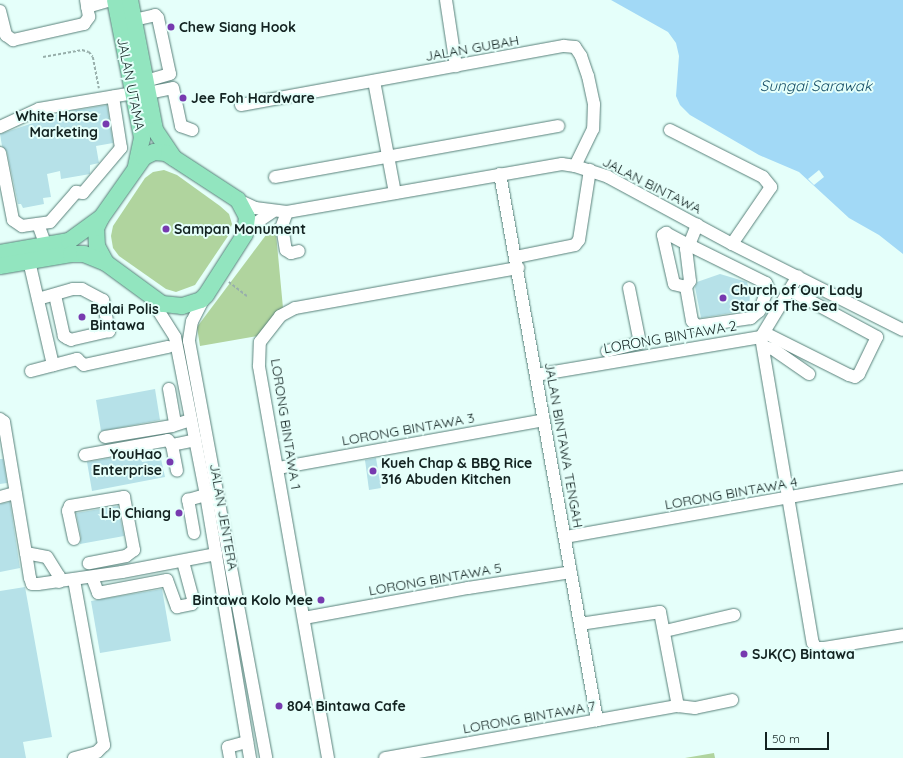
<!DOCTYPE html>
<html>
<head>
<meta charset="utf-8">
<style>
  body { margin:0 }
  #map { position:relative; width:903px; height:758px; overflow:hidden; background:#e5fffa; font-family:Quicksand,sans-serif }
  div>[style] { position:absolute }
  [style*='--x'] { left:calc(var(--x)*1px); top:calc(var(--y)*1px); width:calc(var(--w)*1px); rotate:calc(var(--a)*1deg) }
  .green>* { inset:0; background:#b0d49e }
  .water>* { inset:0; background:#a2d9f6 }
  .pier>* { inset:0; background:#e5fffa }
  .building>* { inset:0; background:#b6e1e8 }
  .path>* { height:1.5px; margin-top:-0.75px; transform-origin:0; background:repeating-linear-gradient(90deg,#98afab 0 3px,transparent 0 5px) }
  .roads { filter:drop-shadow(0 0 1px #59817a) drop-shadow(0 0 1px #59817a) }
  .minor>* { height:12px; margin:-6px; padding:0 6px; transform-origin:6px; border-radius:6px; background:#fff }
  .major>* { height:16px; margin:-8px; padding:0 8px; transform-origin:8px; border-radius:8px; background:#92e5bf }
  .dots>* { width:11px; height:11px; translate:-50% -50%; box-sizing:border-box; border:2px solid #e5fffa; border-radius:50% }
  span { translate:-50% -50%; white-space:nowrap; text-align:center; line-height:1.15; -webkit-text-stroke:4px #e5fffa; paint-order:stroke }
  .poi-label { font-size:14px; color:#132321; font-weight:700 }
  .left { translate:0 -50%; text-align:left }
  .right { translate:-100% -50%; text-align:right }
  .street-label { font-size:14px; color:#132321 }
  .water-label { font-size:15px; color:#154d66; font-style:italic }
  .scale { position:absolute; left:765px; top:732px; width:64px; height:18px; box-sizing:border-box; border:2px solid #132321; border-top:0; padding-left:5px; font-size:12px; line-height:14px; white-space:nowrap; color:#132321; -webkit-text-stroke:3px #e5fffa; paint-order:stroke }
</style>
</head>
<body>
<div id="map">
  <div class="green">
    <i style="clip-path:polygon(164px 170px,177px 175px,220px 206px,229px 214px,232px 224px,228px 236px,195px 285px,176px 292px,166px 289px,119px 256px,113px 248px,111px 236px,113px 226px,145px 178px,153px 172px)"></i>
    <i style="clip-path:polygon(275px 223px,283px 308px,258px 336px,200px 346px,197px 327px)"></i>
    <i style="clip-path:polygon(714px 753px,715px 758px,685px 758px)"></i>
  </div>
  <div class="water">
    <i style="clip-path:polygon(611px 0,903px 0,903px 254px,879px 235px,849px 218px,799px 172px,759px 155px,690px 115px,680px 105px,676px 96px,679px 56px,676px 43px,668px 32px)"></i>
  </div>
  <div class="pier">
    <i style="clip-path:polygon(819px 170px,824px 177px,814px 185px,808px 179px)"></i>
  </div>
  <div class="building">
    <i style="clip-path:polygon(107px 105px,113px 143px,96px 146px,99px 163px,90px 165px,90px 174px,61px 179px,60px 171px,47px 174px,51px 197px,43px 198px,44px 204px,23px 208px,21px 204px,18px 204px,7px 152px,2px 146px,0 134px,36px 122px,36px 119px,41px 116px)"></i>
    <i style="clip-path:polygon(720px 274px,747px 282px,750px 294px,749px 310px,701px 318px,695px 287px,697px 282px)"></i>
    <i style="clip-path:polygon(155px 389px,160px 420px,101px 431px,96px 400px)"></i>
    <i style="clip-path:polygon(140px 453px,142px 462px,161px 459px,165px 477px,92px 491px,87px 462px)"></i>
    <i style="clip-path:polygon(376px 458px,381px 488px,369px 490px,365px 460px)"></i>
    <i style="clip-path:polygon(0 459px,3px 459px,7px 483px,0 484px)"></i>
    <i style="clip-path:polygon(10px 502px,20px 568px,0 572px,0 504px)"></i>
    <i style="clip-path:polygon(118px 506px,124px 536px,80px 544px,81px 537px,76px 513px)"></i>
    <i style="clip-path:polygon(25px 587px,52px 737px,23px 742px,26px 758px,0 758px,0 591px)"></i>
    <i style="clip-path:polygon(162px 589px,171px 641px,100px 653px,91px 601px)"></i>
  </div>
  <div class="path">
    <i style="--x:43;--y:57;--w:40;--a:-10"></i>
    <i style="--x:82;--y:50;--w:7;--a:16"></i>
    <i style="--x:89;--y:52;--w:6;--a:51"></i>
    <i style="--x:93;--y:57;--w:32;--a:79"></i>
    <i style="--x:229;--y:282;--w:23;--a:38"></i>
  </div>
  <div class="roads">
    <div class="minor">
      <i style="--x:446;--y:0;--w:67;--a:81.4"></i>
      <i style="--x:87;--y:7;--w:26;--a:-16"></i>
      <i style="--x:0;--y:11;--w:25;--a:76"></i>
      <i style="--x:6;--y:35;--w:9;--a:36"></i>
      <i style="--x:13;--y:40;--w:73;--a:-12.7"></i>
      <i style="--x:84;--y:24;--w:9;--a:-54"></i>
      <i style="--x:89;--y:17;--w:17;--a:-100"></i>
      <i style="--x:134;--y:20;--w:22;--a:-13"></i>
      <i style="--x:155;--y:15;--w:4;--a:45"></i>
      <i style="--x:158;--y:18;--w:57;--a:77.9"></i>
      <i style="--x:170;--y:74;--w:26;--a:164"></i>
      <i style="--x:374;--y:81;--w:114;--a:79.4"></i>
      <i style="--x:148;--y:93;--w:25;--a:-11"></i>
      <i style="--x:173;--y:88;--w:39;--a:78"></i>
      <i style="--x:181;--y:126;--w:12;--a:20"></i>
      <i style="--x:241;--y:105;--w:328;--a:-10.4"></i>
      <i style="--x:564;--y:46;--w:11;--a:5"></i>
      <i style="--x:575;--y:47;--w:11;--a:56"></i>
      <i style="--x:581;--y:56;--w:21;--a:71"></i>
      <i style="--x:588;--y:76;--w:29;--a:78"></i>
      <i style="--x:594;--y:104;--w:25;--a:92"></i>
      <i style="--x:593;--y:129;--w:41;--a:115.9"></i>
      <i style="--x:0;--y:127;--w:43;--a:-24.8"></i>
      <i style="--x:39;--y:109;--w:96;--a:-9.6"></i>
      <i style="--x:670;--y:130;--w:104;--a:26.8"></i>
      <i style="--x:763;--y:177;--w:13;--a:51"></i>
      <i style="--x:771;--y:187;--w:69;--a:124.4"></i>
      <i style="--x:0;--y:153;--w:68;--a:79"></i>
      <i style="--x:13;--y:220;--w:11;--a:34"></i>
      <i style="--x:22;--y:226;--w:28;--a:-8"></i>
      <i style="--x:50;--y:222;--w:40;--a:-49"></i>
      <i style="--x:76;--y:192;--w:7;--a:8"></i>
      <i style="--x:83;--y:193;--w:59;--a:-49.8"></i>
      <i style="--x:121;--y:148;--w:52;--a:-98.9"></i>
      <i style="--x:500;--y:174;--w:555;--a:79.93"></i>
      <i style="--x:275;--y:177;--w:288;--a:-10.2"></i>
      <i style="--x:238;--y:200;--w:19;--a:25"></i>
      <i style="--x:255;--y:208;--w:32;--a:7"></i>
      <i style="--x:287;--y:212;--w:279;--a:-9.9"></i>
      <i style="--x:562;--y:164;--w:13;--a:9"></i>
      <i style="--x:575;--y:166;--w:35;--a:18"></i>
      <i style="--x:608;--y:177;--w:141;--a:28.4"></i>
      <i style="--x:732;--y:244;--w:191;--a:26.7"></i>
      <i style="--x:287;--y:212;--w:15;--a:110"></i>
      <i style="--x:282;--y:226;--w:24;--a:81"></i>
      <i style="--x:286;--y:250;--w:6;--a:31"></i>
      <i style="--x:291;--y:253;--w:8;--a:-14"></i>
      <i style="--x:38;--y:224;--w:23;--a:70"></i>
      <i style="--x:245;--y:234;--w:12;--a:-48"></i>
      <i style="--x:253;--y:225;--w:23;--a:-34"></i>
      <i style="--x:689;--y:245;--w:86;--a:26.3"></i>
      <i style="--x:766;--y:283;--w:5;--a:68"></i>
      <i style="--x:768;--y:288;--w:25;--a:111"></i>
      <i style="--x:759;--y:311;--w:11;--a:139"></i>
      <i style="--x:751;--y:318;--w:55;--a:171.6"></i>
      <i style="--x:697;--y:326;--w:7;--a:-135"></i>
      <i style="--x:692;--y:321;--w:35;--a:-100"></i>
      <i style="--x:686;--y:287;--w:7;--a:-56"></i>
      <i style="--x:690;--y:281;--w:32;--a:-97"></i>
      <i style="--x:686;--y:249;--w:5;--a:-53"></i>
      <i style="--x:516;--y:257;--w:60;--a:-11.5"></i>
      <i style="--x:575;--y:245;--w:6;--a:-51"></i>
      <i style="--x:579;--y:240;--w:71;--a:-81.1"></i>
      <i style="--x:29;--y:261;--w:107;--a:77"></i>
      <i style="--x:686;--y:287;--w:12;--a:-166"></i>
      <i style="--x:674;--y:284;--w:50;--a:-102.7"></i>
      <i style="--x:663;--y:235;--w:4;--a:-34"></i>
      <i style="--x:666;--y:233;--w:26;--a:28"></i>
      <i style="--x:689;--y:245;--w:22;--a:-68"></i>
      <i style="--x:205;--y:296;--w:28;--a:117"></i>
      <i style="--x:192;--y:321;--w:20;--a:99"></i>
      <i style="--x:189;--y:341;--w:424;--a:79.5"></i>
      <i style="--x:38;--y:299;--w:36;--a:-16"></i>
      <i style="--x:73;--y:289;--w:9;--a:0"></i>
      <i style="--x:82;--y:289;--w:24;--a:28"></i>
      <i style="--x:103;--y:300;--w:32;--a:79"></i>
      <i style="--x:109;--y:331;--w:39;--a:167"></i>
      <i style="--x:71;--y:340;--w:4;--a:-153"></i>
      <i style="--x:67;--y:338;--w:4;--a:-146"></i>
      <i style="--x:64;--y:336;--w:42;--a:-102.4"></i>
      <i style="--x:151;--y:299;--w:45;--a:57.7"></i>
      <i style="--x:175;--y:337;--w:161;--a:78.9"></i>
      <i style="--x:206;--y:495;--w:267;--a:80.5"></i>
      <i style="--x:765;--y:333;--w:94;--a:26.6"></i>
      <i style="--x:849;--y:375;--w:6;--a:18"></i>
      <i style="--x:855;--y:377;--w:5;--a:-37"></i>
      <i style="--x:859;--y:374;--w:41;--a:-64.1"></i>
      <i style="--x:877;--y:337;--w:99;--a:-151.6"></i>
      <i style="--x:761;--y:337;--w:310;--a:80.4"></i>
      <i style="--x:813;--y:643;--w:6;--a:59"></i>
      <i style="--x:816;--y:648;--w:8;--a:0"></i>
      <i style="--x:824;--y:648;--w:80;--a:-9.3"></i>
      <i style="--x:763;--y:347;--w:10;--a:11"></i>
      <i style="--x:773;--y:349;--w:44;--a:34.8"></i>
      <i style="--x:607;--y:351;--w:34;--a:-14"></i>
      <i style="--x:640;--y:343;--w:56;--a:-101.3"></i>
      <i style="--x:31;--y:371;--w:48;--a:-14.6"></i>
      <i style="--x:77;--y:359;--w:9;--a:41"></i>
      <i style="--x:84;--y:365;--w:86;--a:-12.1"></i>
      <i style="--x:536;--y:375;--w:228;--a:-9.6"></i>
      <i style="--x:761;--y:337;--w:71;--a:-58.8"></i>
      <i style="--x:169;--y:389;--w:35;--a:80"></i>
      <i style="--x:0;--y:419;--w:5;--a:37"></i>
      <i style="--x:4;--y:422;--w:133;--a:80.5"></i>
      <i style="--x:26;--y:553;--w:21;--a:11"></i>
      <i style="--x:47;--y:557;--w:22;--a:58"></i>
      <i style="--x:59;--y:576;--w:6;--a:90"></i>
      <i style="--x:105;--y:437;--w:68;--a:-9.3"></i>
      <i style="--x:172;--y:426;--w:20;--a:-18"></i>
      <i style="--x:172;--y:445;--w:24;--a:-12"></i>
      <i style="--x:85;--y:455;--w:84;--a:-10.2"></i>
      <i style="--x:168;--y:440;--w:6;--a:51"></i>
      <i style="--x:172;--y:445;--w:26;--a:79"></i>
      <i style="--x:278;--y:468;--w:270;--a:-10.2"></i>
      <i style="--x:0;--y:497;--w:16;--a:-15"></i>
      <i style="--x:194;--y:533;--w:34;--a:-100"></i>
      <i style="--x:188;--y:500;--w:19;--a:-16"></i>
      <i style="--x:565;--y:537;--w:343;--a:-10.1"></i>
      <i style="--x:74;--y:539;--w:29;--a:-102"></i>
      <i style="--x:68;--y:511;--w:5;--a:-68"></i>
      <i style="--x:70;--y:506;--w:55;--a:-9.5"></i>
      <i style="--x:124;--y:497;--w:54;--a:79.3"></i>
      <i style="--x:134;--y:550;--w:10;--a:143"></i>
      <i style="--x:126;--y:556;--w:38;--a:169"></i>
      <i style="--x:26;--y:553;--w:25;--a:81"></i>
      <i style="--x:30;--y:578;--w:6;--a:72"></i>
      <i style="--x:32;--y:584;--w:6;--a:0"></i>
      <i style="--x:38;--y:584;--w:85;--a:-8.1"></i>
      <i style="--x:122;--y:572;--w:96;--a:-10.8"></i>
      <i style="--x:92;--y:577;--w:17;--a:69"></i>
      <i style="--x:98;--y:593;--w:70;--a:-10.7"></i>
      <i style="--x:167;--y:580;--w:29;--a:70"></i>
      <i style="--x:177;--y:607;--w:15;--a:-11"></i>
      <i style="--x:192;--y:604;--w:5;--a:-79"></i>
      <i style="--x:193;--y:599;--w:39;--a:-105"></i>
      <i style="--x:74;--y:580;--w:168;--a:79.7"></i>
      <i style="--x:104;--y:745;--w:10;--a:135"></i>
      <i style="--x:97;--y:752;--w:24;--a:165"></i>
      <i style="--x:304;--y:618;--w:167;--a:-10.4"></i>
      <i style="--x:468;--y:588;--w:104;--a:-8.8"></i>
      <i style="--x:580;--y:624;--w:81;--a:-8.5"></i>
      <i style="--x:660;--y:612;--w:96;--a:79.2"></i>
      <i style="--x:665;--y:631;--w:71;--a:-13.1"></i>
      <i style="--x:678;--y:706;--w:17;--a:7"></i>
      <i style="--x:695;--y:708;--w:38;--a:-12"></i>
      <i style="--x:230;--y:758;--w:11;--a:-100"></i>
      <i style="--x:228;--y:747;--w:20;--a:-15"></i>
      <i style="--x:328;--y:758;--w:398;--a:-100"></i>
      <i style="--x:259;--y:366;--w:24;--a:-88"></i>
      <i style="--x:260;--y:342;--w:33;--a:-52"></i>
      <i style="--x:280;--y:316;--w:17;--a:-28"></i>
      <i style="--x:295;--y:308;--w:227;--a:-10.2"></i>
      <i style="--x:385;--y:758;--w:298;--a:-10.1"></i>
    </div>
    <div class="major">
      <i style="--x:115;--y:0;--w:141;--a:78.9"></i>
      <i style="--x:142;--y:138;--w:30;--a:102"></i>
      <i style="--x:130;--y:0;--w:132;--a:79.1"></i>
      <i style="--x:155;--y:130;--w:34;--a:56"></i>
      <i style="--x:154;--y:152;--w:12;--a:5"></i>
      <i style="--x:166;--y:153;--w:86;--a:33.1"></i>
      <i style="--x:238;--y:200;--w:19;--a:62"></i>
      <i style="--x:247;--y:217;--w:17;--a:97"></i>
      <i style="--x:245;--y:234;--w:72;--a:122.6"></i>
      <i style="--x:206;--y:295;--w:7;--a:135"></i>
      <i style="--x:201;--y:300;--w:20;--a:162"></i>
      <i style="--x:182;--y:306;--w:20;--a:-174"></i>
      <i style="--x:162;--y:304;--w:69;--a:-143.8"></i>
      <i style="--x:106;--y:263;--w:19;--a:-118"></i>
      <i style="--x:97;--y:246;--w:18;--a:-93"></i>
      <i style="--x:96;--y:228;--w:11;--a:-63"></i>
      <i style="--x:101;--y:218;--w:75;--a:-54.8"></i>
      <i style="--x:144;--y:157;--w:11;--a:-27"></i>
      <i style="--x:0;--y:253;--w:70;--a:-9.9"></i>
      <i style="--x:69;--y:241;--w:39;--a:-36"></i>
      <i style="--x:0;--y:266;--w:72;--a:-9.6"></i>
      <i style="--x:71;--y:254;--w:13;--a:0"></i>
      <i style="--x:84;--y:254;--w:24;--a:22"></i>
    </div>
  </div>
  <div class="dots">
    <i style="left:171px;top:27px;background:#773aaf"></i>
    <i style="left:183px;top:98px;background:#773aaf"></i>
    <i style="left:106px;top:124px;background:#773aaf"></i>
    <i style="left:166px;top:229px;background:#773aaf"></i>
    <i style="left:723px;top:298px;background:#773aaf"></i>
    <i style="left:82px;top:317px;background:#773aaf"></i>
    <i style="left:170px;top:462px;background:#773aaf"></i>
    <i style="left:373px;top:471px;background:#773aaf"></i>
    <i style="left:179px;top:513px;background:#773aaf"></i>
    <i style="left:321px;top:600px;background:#773aaf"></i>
    <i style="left:744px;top:654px;background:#773aaf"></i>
    <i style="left:279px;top:706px;background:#773aaf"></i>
  </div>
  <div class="poi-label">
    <span class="left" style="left:179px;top:27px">Chew Siang Hook</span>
    <span class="left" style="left:191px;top:98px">Jee Foh Hardware</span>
    <span class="right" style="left:98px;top:124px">White Horse<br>Marketing</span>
    <span class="left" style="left:174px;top:229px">Sampan Monument</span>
    <span class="left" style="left:731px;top:298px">Church of Our Lady<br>Star of The Sea</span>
    <span class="left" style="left:90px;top:317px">Balai Polis<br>Bintawa</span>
    <span class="right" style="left:162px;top:462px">YouHao<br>Enterprise</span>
    <span class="left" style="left:381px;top:471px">Kueh Chap &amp; BBQ Rice<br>316 Abuden Kitchen</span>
    <span class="right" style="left:171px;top:513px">Lip Chiang</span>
    <span class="right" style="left:313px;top:600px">Bintawa Kolo Mee</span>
    <span class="left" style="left:752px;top:654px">SJK(C) Bintawa</span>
    <span class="left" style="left:287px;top:706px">804 Bintawa Cafe</span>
  </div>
  <div class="street-label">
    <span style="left:472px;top:48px;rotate:-10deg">JALAN GUBAH</span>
    <span style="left:131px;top:84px;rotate:79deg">JALAN UTAMA</span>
    <span style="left:652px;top:185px;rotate:27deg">JALAN BINTAWA</span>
    <span style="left:670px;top:337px;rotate:-10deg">LORONG BINTAWA 2</span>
    <span style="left:286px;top:424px;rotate:81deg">LORONG BINTAWA 1</span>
    <span style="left:408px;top:429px;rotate:-10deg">LORONG BINTAWA 3</span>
    <span style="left:564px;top:445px;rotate:80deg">JALAN BINTAWA TENGAH</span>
    <span style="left:731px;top:493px;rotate:-10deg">LORONG BINTAWA 4</span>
    <span style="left:224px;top:517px;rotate:80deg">JALAN JENTERA</span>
    <span style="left:435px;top:579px;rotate:-10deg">LORONG BINTAWA 5</span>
    <span style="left:529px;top:717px;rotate:-10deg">LORONG BINTAWA 7</span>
  </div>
  <div class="water-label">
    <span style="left:816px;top:86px">Sungai Sarawak</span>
  </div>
  <div class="scale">50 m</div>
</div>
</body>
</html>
